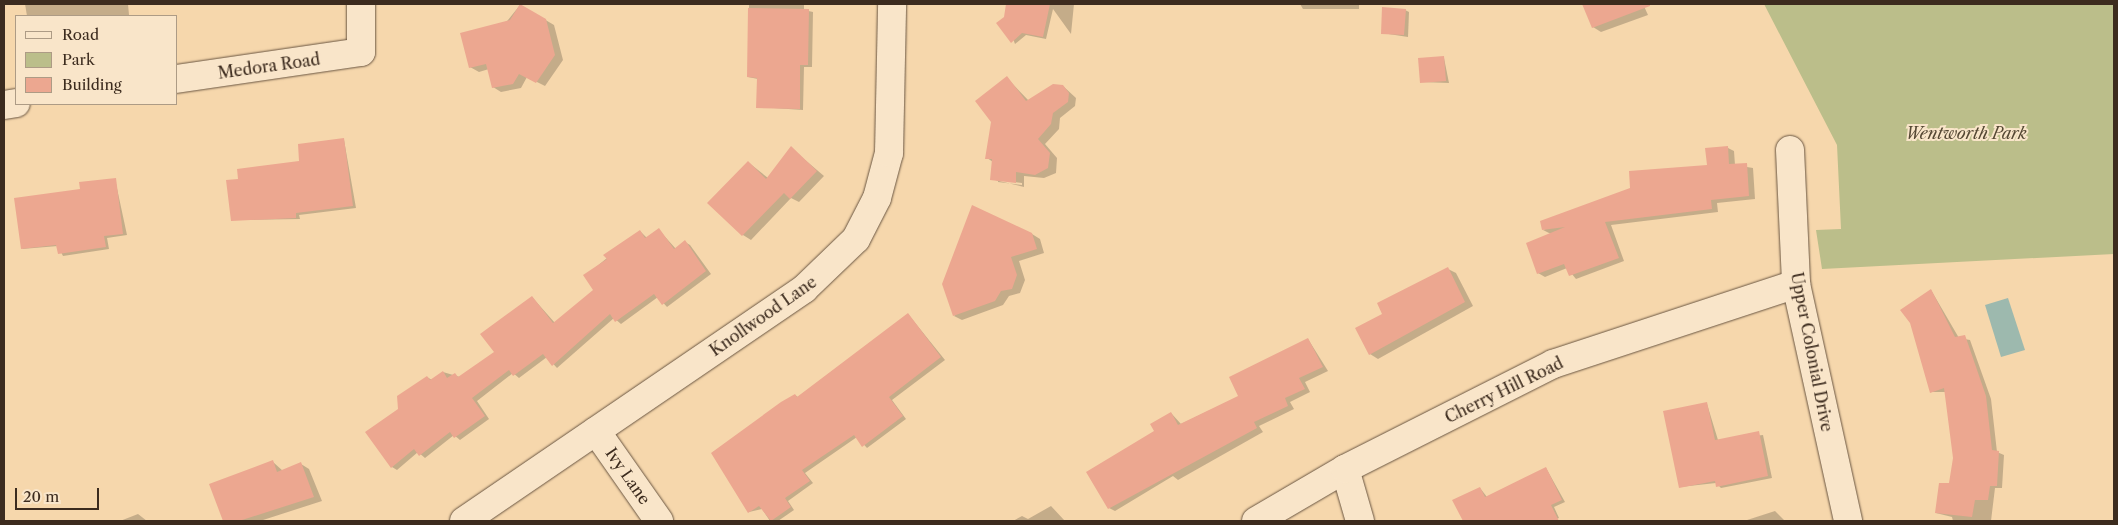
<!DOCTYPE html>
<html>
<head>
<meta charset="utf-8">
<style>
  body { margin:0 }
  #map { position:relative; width:2118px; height:525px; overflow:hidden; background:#f6d7ac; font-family:"Libre Caslon Text",serif }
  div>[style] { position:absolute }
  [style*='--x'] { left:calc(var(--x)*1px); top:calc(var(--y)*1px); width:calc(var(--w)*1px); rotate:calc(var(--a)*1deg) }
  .green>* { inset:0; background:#bbbe8a }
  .water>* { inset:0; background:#9db9ae }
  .shadow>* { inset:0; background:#0003 }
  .building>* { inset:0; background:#eca790 }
  .roads { filter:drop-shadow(0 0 1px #6a5642) drop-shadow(0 0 1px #6a5642) }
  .street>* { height:28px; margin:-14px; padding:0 14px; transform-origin:14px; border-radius:14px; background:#f9e5c9 }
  span { translate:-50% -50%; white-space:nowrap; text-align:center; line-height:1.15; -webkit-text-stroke:4px #f9e5c9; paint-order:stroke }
  .street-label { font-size:16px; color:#3c2b1e }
  .park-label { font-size:16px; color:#554834; font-style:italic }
  .frame { position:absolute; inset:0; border:5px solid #3c2b1e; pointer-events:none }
  .legend { position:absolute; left:15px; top:15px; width:162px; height:90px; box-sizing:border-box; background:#f9e5c9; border:1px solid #ad9b85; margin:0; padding:6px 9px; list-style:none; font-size:15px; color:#3c2b1e }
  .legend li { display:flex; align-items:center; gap:10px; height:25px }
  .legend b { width:25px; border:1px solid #ad9b85 }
  .scale { position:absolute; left:15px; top:488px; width:84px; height:22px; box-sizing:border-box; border:2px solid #3c2b1e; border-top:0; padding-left:6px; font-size:15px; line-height:18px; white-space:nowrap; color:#3c2b1e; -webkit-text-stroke:4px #f9e5c9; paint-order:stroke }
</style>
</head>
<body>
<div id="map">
  <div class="green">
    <i style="clip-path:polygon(1764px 4px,2114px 4px,2114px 254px,1822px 269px,1816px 230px,1841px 229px,1837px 145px)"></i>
  </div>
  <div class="water">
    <i style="clip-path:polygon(2008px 298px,2025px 350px,2001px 357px,1985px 305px)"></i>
  </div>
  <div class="shadow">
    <i style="clip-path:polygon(25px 4px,128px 4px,129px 15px,27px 16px)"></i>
    <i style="clip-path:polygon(749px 4px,804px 4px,804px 10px,813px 12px,812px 67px,804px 67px,803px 110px,758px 107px,758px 79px,748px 77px)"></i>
    <i style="clip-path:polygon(1007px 4px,1074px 4px,1071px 34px,1053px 9px,1046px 39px,1026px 35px,1015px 44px,1005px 18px)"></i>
    <i style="clip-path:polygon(1300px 4px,1359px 4px,1359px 9px,1303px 9px)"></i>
    <i style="clip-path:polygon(1584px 4px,1643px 4px,1648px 15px,1601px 32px,1593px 27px)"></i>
    <i style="clip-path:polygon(520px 5px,554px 25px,563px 60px,545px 86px,527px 77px,521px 88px,501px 92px,493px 87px,489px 69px,479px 72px,470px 67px)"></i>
    <i style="clip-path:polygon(1405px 10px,1409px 12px,1408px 37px,1382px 33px)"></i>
    <i style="clip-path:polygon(1444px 58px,1449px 83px,1421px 82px)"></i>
    <i style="clip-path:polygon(evenodd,1007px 78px,1029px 101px,1063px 86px,1076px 98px,1075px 106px,1060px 118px,1059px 129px,1045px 144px,1057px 158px,1056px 173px,1044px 178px,1024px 176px,1024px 187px,991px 179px,993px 162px,987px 158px,1007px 78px,998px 180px,1022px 183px,1022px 185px,998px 182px,998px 180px)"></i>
    <i style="clip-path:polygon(344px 140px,356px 208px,299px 215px,300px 219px,232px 220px,239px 180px,301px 162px)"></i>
    <i style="clip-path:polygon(791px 148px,824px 176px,799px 202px,791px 198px,751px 240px,743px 235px,748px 162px,768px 178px)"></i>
    <i style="clip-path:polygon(1728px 148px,1734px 151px,1735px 165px,1753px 168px,1755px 199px,1717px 203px,1718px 212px,1611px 225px,1624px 261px,1576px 279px,1567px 268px,1545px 277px,1538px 273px,1551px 234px,1543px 230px,1708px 166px)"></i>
    <i style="clip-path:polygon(115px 179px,127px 235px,107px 238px,109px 249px,63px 256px,58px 246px,22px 249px,81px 190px)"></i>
    <i style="clip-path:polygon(659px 230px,676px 249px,685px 242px,690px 245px,711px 274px,667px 307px,658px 297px,621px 324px,614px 318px,557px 368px,547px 357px,519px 378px,513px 373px,477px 401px,489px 419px,460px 440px,454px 435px,425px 458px,418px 452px,397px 470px,392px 467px,399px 409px,427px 377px,432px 380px,443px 372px,460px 377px,496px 352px,532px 297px,555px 323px,595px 290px,585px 276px,640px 231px,647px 238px)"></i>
    <i style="clip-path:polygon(1032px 234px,1040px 239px,1044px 253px,1019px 261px,1025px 280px,1020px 293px,1009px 296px,1003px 305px,962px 320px,954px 316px)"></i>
    <i style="clip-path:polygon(1448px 269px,1456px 273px,1473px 306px,1378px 359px,1370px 354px,1384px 315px)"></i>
    <i style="clip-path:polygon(1931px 290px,1959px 338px,1970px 340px,1991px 399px,1997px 452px,2004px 455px,2002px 488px,1995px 488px,1991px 521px,1953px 521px,1952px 517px,1936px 513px,1950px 484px,1954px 458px,1946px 392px,1931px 392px)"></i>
    <i style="clip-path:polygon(908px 314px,945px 360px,892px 400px,906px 419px,867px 448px,857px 437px,805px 473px,813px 483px,788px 501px,794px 510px,778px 521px,770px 521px,762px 509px,749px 512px,712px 453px,795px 395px,798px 397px)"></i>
    <i style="clip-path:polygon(1308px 339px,1328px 371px,1305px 382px,1310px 392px,1290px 402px,1294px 409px,1259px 426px,1263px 432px,1178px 480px,1173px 476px,1115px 511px,1109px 508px,1171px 413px,1181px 424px,1240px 396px)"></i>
    <i style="clip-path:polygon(1707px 404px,1718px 440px,1763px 435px,1772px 478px,1721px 488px,1716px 483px,1680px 487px)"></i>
    <i style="clip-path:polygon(273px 462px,283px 471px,301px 464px,309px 469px,322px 501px,260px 521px,224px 521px,211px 485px)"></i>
    <i style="clip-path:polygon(1546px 468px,1565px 502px,1554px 507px,1559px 518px,1552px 521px,1464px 521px,1454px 500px,1480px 488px,1487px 497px)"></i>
    <i style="clip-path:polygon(1051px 506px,1065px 521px,1013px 521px,1022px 516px,1028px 519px)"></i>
    <i style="clip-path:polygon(1775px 511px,1785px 521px,1744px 521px)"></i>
    <i style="clip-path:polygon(138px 514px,147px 521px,120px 521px)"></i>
  </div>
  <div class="building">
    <i style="clip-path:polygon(520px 4px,546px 19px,555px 55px,536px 83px,519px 74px,513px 84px,492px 88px,486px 64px,469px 68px,460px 33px,510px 20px)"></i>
    <i style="clip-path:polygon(1006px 4px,1050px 4px,1043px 37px,1022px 33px,1011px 43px,996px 23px,1004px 17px)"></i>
    <i style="clip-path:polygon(1582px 4px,1650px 4px,1650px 6px,1592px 28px)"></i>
    <i style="clip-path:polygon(1382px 7px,1406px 9px,1404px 35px,1381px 34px)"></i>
    <i style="clip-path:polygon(748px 8px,809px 9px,808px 65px,800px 65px,800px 109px,756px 108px,757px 78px,747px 77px)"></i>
    <i style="clip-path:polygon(1444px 56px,1446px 81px,1420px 83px,1418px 58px)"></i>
    <i style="clip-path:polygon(1007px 76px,1026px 101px,1053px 84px,1063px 85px,1069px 93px,1068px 102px,1053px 113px,1051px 124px,1038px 139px,1050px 153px,1048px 168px,1035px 175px,1016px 172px,1016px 183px,990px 180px,992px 159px,985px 159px,991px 122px,975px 101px)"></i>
    <i style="clip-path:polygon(344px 138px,353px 206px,296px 213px,296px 218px,231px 221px,226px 180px,238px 179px,237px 169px,299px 161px,298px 144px)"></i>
    <i style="clip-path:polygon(791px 146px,817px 171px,790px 199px,784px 193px,742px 236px,707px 203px,748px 161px,766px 179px)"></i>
    <i style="clip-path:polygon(1728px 146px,1729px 164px,1747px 163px,1749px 196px,1711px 200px,1712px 209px,1605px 222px,1619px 258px,1569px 276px,1564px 264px,1537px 274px,1526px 243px,1565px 227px,1542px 230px,1540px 221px,1630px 188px,1629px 171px,1707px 165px,1705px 148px)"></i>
    <i style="clip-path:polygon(116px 178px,123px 234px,104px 236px,106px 247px,58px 254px,56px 245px,21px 249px,14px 198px,80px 189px,79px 182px)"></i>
    <i style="clip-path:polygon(972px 205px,1032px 233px,1037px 249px,1011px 257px,1017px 275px,1012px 289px,1001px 291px,995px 301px,953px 316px,942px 284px)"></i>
    <i style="clip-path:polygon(659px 228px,674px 249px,685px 240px,706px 271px,662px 305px,654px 294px,615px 322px,610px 314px,552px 366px,543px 354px,513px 376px,509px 370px,472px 398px,485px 416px,454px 438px,450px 432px,419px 456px,414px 449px,391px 468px,365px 432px,398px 409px,397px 396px,427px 376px,430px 380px,443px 371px,447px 378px,455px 373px,458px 377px,494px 352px,480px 334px,532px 296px,553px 323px,593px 290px,583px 275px,607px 259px,603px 255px,640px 230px,645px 238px)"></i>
    <i style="clip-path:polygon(1448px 267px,1465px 302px,1369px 355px,1355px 328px,1382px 314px,1377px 303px)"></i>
    <i style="clip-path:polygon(1931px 289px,1955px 337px,1965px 335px,1986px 396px,1992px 450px,1999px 451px,1997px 486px,1990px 486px,1988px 500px,1975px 500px,1972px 517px,1935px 513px,1939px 483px,1949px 483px,1953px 458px,1944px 388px,1930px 393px,1910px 323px,1900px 310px)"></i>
    <i style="clip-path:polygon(908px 313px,941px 357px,889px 397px,903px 416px,862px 447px,854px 435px,802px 470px,810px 481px,785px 498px,791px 507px,771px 521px,759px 506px,748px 513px,711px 453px,781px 402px,795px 394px,797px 397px)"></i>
    <i style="clip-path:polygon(1308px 338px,1323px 367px,1299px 378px,1305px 389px,1285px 398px,1288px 406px,1254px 422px,1257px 428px,1108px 509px,1086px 472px,1154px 431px,1150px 424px,1171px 412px,1178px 425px,1238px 396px,1229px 377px)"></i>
    <i style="clip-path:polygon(1707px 402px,1715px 440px,1759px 431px,1768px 476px,1716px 487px,1715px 481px,1679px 488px,1663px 411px)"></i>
    <i style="clip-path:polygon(273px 460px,277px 472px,301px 462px,314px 497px,239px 521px,223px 521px,209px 484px)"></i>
    <i style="clip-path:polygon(1546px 467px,1562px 500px,1551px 505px,1559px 521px,1463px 521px,1452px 500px,1480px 487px,1485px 497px)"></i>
  </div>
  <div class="roads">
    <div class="street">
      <i style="--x:176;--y:79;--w:187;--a:-8.3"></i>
      <i style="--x:361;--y:52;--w:48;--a:-90"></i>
      <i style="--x:4;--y:105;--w:12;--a:-9"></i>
      <i style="--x:1790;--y:150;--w:134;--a:87.4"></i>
      <i style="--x:1796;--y:284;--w:243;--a:77.6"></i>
      <i style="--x:596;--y:431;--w:110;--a:55"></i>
      <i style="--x:1345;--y:469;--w:54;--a:73.9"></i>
      <i style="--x:464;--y:521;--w:412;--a:-34.3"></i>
      <i style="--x:804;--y:289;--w:72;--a:-43.9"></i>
      <i style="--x:856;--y:239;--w:46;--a:-62.9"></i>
      <i style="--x:877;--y:198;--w:47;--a:-75.1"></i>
      <i style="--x:889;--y:153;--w:149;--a:-88.8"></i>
      <i style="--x:1256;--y:521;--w:103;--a:-30.3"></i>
      <i style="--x:1345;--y:469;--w:233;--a:-26.8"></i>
      <i style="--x:1553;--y:364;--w:256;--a:-18.2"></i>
    </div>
  </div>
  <div class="street-label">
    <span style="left:269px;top:66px;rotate:-8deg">Medora Road</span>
    <span style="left:763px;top:316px;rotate:-35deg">Knollwood Lane</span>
    <span style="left:1812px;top:352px;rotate:79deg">Upper Colonial Drive</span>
    <span style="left:1504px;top:390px;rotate:-26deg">Cherry Hill Road</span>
    <span style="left:628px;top:476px;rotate:55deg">Ivy Lane</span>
  </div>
  <div class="park-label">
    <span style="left:1966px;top:133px">Wentworth Park</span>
  </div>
  <div class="frame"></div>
  <ul class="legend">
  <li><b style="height:6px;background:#f9e5c9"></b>Road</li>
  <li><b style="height:14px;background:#bbbe8a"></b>Park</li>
  <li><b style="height:14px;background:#eca790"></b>Building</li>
  </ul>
  <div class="scale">20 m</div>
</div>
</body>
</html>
